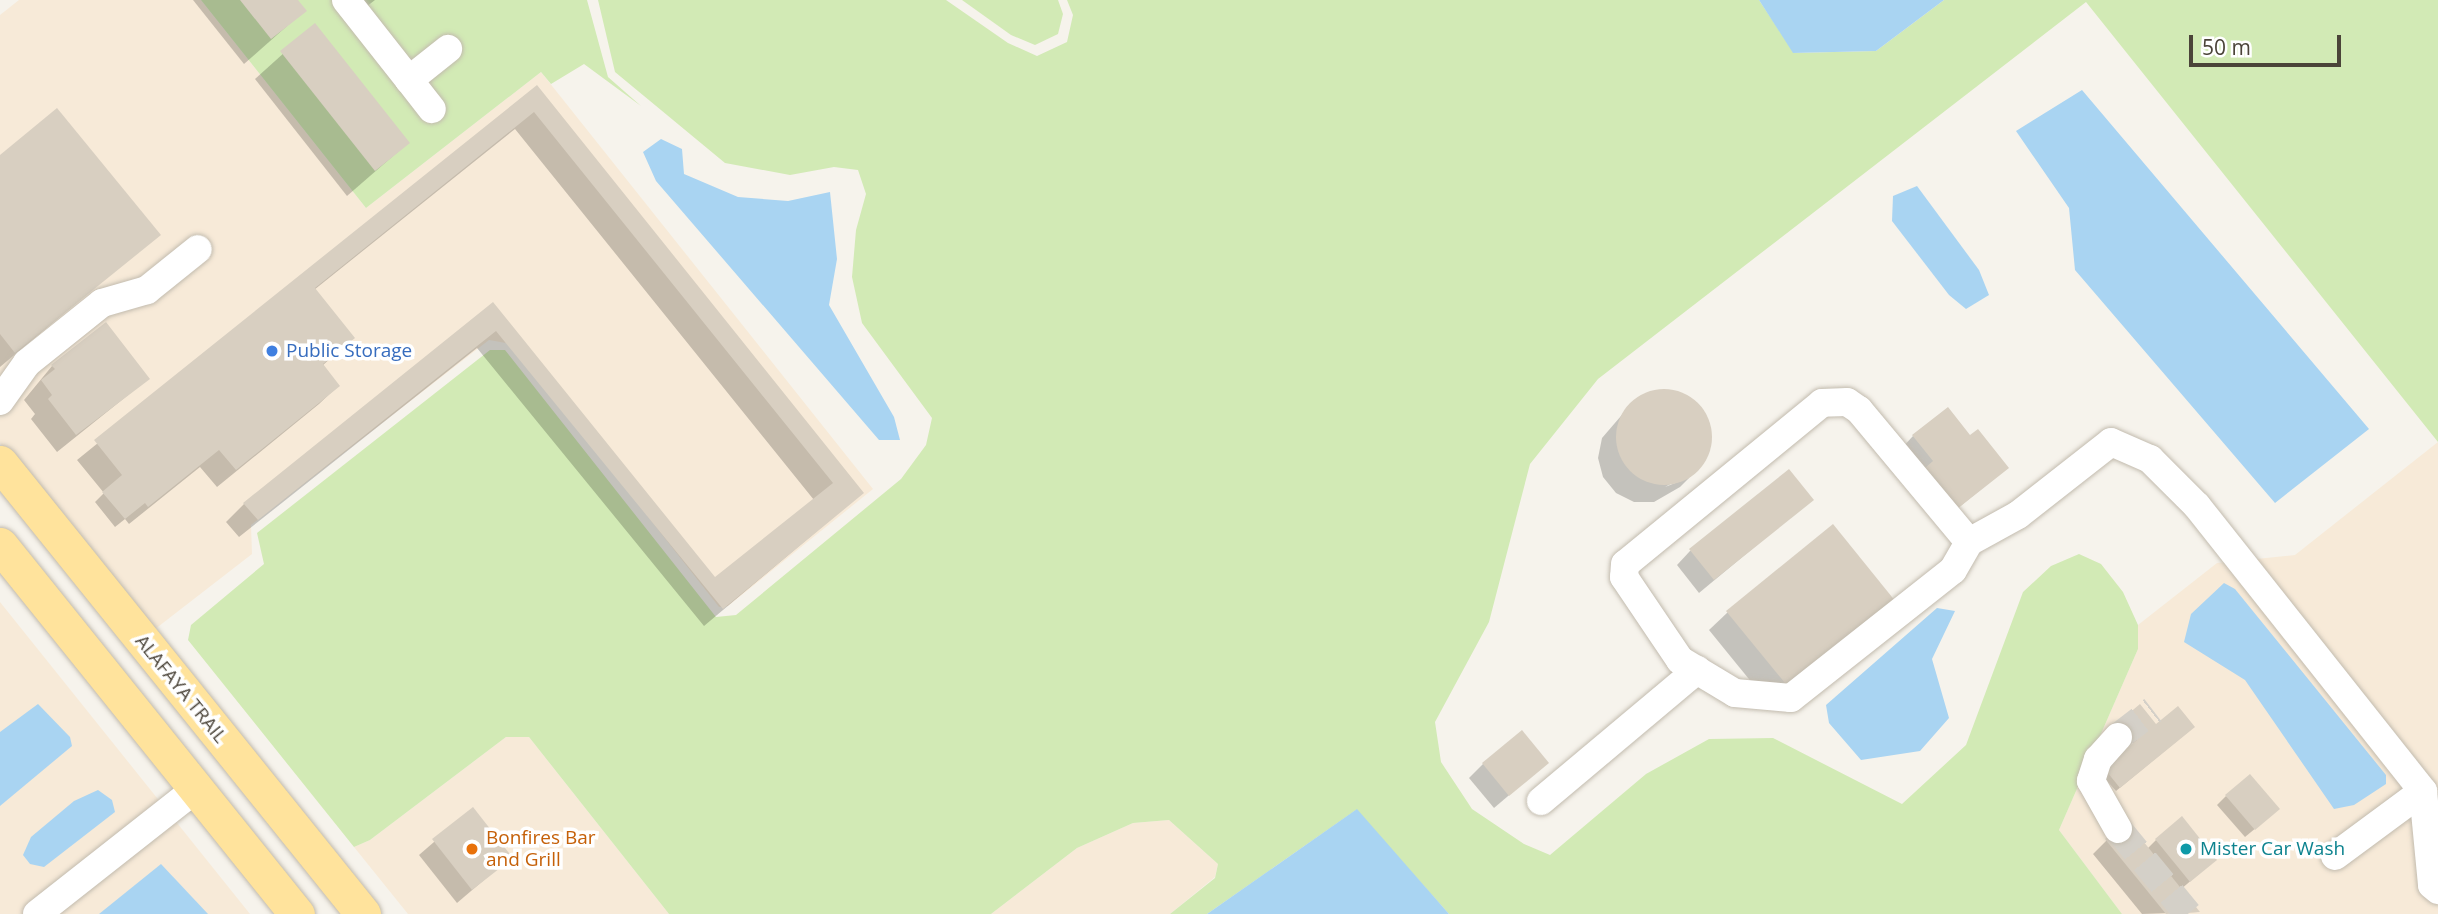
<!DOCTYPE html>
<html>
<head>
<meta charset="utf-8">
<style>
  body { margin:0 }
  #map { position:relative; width:2438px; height:914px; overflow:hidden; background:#f6f3ec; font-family:"Open Sans",sans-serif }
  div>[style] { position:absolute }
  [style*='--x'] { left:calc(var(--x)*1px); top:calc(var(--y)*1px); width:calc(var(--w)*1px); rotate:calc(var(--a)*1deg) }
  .commercial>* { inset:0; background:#f7ead8 }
  .green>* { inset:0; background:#d2eab5 }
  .water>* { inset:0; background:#a9d4f2 }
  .shadow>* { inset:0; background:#0003 }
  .building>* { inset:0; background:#d8cfc1 }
  .round { border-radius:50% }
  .minor-tunnel>* { height:28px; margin-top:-14px; transform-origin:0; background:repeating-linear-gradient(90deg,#d4d0c8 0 28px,transparent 0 42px) }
  .roads { filter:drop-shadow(0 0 2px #c2bbae) drop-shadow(0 0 2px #c2bbae) }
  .minor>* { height:28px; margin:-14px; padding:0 14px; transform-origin:14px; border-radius:14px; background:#fff }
  .major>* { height:35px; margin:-17.5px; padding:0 17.5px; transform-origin:17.5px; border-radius:17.5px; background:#ffe39c }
  .dots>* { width:19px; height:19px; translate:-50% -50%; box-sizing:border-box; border:4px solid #fff; border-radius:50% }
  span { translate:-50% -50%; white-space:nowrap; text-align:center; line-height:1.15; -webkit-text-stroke:7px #fff; paint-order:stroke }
  .shop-label { font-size:19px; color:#366cbe }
  .left { translate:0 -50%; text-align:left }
  .street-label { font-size:19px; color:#4b4439 }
  .food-label { font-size:19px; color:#c56008 }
  .culture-label { font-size:19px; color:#0d838f }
  .scale { position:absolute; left:2189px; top:35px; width:152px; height:32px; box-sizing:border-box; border:4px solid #4b4439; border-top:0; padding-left:9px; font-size:21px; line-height:24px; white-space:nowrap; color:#4b4439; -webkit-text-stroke:5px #fff; paint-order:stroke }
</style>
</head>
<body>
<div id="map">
  <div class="commercial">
    <i style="clip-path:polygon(19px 0,201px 0,366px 208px,541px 72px,873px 489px,728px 606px,719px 607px,512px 344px,489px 340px,251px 525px,252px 554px,150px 633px,0 443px,0 15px)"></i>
    <i style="clip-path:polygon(2438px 442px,2438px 914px,2122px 914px,2059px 830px,2138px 649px,2138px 625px,2217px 563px,2295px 555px)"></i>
    <i style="clip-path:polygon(0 602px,250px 914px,0 914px)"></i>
    <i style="clip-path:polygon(506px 737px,529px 737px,669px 914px,408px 914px,354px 847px,370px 840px)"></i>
    <i style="clip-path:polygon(1169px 820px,1218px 864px,1215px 877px,1170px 914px,991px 914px,1077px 848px,1133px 823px)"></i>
  </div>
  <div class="green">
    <i style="clip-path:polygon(201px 0,587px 0,608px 77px,641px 106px,584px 64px,551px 84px,541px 72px,366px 208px)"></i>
    <i style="clip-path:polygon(598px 0,946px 0,1008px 43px,1037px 56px,1067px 42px,1073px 15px,1067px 0,1759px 0,1794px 53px,1876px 51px,1944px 0,2438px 0,2438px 442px,2086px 2px,1598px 379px,1530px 464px,1489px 622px,1435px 722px,1441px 762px,1472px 809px,1524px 844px,1550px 855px,1646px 774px,1709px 739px,1773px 738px,1902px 804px,1966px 745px,2023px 592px,2051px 566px,2079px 554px,2101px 564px,2123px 592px,2138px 625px,2138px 649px,2059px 830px,2122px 914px,1449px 914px,1356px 810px,1207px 914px,1170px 914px,1215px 878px,1218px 864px,1169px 820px,1133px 823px,1077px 848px,991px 914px,669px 914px,529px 737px,506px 737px,370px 840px,354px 847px,188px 640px,191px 625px,264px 564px,257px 533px,490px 350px,505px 350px,716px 617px,736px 615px,901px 479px,926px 445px,932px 418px,862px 323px,852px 277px,856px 230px,866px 194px,858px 170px,834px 167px,790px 175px,725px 163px,615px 72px)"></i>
    <i style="clip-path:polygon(962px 0,1058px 0,1063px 14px,1058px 34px,1035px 45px,1011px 35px)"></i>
  </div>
  <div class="water">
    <i style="clip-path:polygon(1759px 0,1944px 0,1876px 51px,1793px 53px)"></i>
    <i style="clip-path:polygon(2082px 90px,2369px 429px,2275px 503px,2075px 270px,2069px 208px,2016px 131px)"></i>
    <i style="clip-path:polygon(661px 139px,682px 149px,684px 174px,738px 197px,788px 201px,830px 192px,837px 259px,829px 305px,894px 417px,900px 440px,879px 440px,656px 181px,643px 152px)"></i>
    <i style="clip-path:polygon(1917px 186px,1979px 270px,1989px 295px,1966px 309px,1949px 295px,1892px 221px,1893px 196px)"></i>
    <i style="clip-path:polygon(2224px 583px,2235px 589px,2386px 775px,2386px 784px,2354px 805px,2334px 809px,2245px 680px,2184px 642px,2191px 614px)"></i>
    <i style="clip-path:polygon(1937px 608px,1955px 611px,1932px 659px,1949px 718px,1920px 751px,1861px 760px,1829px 723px,1826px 705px)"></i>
    <i style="clip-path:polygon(38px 704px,70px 737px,72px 746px,0 806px,0 732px)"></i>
    <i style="clip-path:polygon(98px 790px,112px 800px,115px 812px,44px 867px,30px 864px,23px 855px,31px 837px,74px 801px)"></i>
    <i style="clip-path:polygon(1357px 809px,1449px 914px,1207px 914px)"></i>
    <i style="clip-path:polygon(161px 864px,208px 914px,99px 914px)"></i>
  </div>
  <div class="shadow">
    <i style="clip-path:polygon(193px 0,295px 0,304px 11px,244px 64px)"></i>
    <i style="clip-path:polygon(346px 0,375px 0,357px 14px)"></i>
    <i style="clip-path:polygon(315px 25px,408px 143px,347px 196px,255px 79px)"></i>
    <i style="clip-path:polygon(537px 87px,862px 493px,704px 626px,477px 348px,239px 537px,226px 522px,244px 504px,493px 304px,714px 580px,814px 500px,515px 129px,314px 290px,353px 338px,322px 366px,338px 386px,319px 404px,217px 487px,200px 467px,129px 524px,125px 519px,115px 527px,95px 502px,104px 493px,77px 460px)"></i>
    <i style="clip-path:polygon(0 158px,158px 234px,0 367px)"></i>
    <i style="clip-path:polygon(52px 366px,148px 379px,57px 452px,31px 419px,35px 414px,24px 400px)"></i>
    <i style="clip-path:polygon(1671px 390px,1697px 404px,1711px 431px,1709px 450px,1690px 477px,1690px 473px,1665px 487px,1690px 477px,1680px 487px,1654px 502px,1634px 502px,1616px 493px,1603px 477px,1598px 458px,1602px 438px,1633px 402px,1650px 392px)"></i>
    <i style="clip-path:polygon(1913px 436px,1970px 437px,2007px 468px,1942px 521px,1900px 450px)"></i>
    <i style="clip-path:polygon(1811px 500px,1699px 593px,1677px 565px,1690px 551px)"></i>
    <i style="clip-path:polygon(1894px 602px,1770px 705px,1709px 630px,1728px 612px)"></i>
    <i style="clip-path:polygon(2122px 721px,2189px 731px,2116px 791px,2100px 773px,2134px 744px,2118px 725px)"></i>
    <i style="clip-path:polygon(1547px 763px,1494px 808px,1469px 778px,1483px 764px)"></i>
    <i style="clip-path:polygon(2226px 796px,2268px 818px,2245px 837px,2217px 805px)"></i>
    <i style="clip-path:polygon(472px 809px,511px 857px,457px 903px,419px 855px)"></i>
    <i style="clip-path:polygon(2107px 840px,2147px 849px,2156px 840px,2215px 860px,2180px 890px,2198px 912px,2142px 914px,2093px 854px)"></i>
  </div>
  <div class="building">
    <i style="clip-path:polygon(240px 0,298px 0,307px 11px,271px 39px)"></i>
    <i style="clip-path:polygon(315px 23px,410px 143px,375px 171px,280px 51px)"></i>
    <i style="clip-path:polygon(537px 85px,864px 493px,723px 609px,496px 331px,258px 520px,243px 503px,493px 302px,715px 577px,833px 483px,534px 112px,315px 288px,355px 338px,323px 364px,340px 386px,236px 470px,219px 450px,148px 507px,145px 503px,125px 519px,102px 492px,122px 475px,94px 440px)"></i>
    <i style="clip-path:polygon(57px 108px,161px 235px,15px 353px,0 334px,0 155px)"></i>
    <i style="clip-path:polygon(106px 322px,150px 379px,76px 435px,48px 399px,52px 395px,41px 380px,55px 369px,51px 365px)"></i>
    <i class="round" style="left:1616px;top:389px;width:96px;height:96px"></i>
    <i style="clip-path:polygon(1948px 407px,1970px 435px,1978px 429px,2009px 468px,1957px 509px,1925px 468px,1933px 461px,1912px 435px)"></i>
    <i style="clip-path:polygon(1789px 469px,1814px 500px,1714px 580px,1689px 549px)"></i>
    <i style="clip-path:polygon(1833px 524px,1896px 602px,1789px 688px,1726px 611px)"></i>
    <i style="clip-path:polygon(2140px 704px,2156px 724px,2178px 706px,2195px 727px,2120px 788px,2103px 767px,2137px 740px,2121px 720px)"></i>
    <i style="clip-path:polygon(1522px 730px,1549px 763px,1509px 796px,1482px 763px)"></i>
    <i style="clip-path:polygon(2250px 774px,2280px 809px,2255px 830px,2225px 795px)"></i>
    <i style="clip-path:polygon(473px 807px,513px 858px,472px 890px,432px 839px)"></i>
    <i style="clip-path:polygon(2182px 816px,2217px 860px,2190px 882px,2155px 839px)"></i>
    <i style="clip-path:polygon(2127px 821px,2200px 912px,2166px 914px,2105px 839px)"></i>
  </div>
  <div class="minor-tunnel">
    <i style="--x:2118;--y:737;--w:44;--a:-37.6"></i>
    <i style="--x:2118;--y:829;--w:110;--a:50.5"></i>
  </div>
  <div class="roads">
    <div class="minor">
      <i style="--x:346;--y:0;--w:102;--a:51.8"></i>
      <i style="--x:409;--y:80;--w:50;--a:-38.5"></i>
      <i style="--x:409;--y:80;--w:37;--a:52"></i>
      <i style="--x:0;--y:401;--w:47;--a:-54.6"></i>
      <i style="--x:27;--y:363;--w:96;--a:-38.7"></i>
      <i style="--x:102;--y:303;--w:47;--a:-16.1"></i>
      <i style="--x:147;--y:290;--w:65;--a:-38.8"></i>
      <i style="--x:1969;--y:542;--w:172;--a:-129.8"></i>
      <i style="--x:1859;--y:410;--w:14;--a:-146"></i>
      <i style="--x:1847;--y:402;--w:25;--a:178"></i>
      <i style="--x:1822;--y:403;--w:254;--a:140.7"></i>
      <i style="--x:1625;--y:564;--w:13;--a:94"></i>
      <i style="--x:1624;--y:577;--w:100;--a:56"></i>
      <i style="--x:1680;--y:660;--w:64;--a:31"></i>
      <i style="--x:1735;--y:693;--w:56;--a:5.1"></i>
      <i style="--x:1791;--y:698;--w:206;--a:-38.3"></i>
      <i style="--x:1953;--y:570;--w:32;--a:-60"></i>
      <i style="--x:1969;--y:542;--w:56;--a:-28.9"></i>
      <i style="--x:2018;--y:515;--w:118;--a:-38.1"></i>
      <i style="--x:2111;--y:442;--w:43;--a:23.6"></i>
      <i style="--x:2150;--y:459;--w:66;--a:45"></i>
      <i style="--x:2197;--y:506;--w:364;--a:51.6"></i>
      <i style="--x:2423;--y:791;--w:94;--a:84.5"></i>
      <i style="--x:2432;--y:885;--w:8;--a:40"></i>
      <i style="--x:2118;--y:737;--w:30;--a:132"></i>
      <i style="--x:2098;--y:759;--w:23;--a:108"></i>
      <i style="--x:2091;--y:781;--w:55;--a:60.6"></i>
      <i style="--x:1541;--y:801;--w:204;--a:-40"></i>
      <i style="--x:2335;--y:856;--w:109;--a:-36.5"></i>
      <i style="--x:37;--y:914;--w:202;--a:-38.2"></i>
    </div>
    <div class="major">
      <i style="--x:0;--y:463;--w:579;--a:51.17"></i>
      <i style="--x:0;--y:545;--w:474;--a:51.2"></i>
    </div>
  </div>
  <div class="dots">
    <i style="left:272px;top:351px;background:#3f7fe0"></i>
    <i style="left:472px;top:849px;background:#e8710a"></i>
    <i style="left:2186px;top:849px;background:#0f9aa8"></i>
  </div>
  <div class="shop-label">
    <span class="left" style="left:286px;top:351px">Public Storage</span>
  </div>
  <div class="street-label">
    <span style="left:181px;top:689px;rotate:51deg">ALAFAYA TRAIL</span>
  </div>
  <div class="food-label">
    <span class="left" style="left:486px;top:849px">Bonfires Bar<br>and Grill</span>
  </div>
  <div class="culture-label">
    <span class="left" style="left:2200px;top:849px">Mister Car Wash</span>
  </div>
  <div class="scale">50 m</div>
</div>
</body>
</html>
